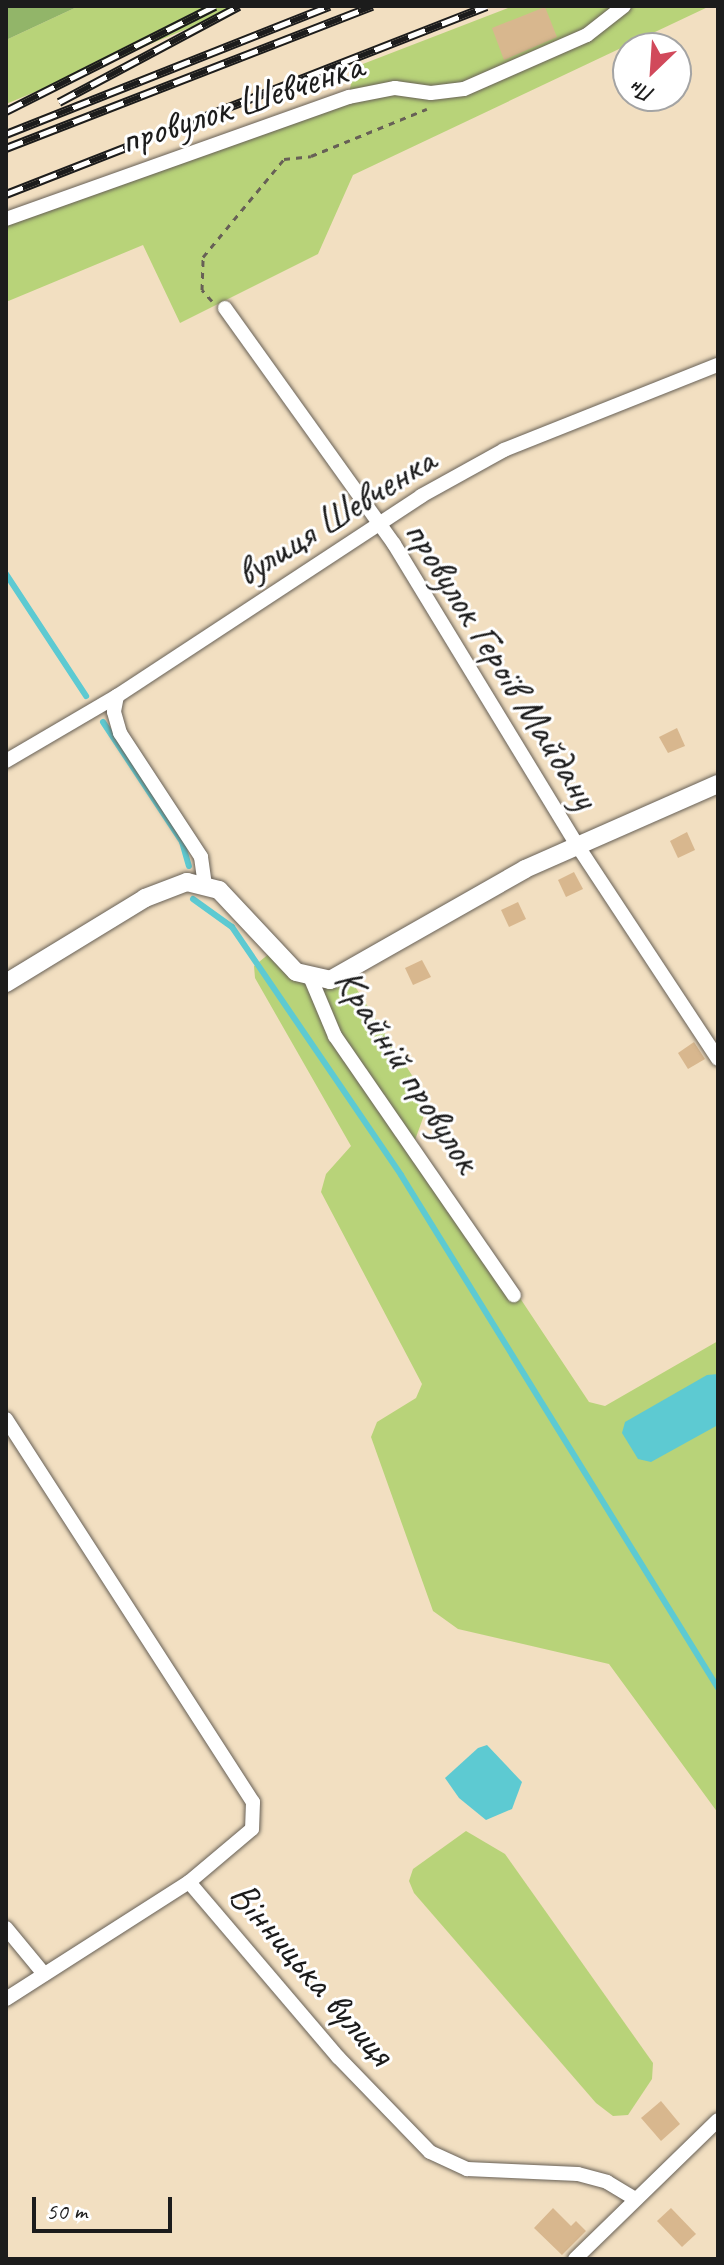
<!DOCTYPE html>
<html>
<head>
<meta charset="utf-8">
<style>
  body { margin:0 }
  #map { position:relative; width:724px; height:2265px; overflow:hidden; background:#f2dfc1; font-family:Caveat,sans-serif }
  div>[style] { position:absolute }
  [style*='--x'] { left:calc(var(--x)*1px); top:calc(var(--y)*1px); width:calc(var(--w)*1px); rotate:calc(var(--a)*1deg) }
  .green>* { inset:0; background:#b8d379 }
  .forest>* { inset:0; background:#92b569 }
  .water>* { inset:0; background:#5dcad2 }
  .stream>* { height:6px; margin:-3px; padding:0 3px; transform-origin:3px; border-radius:3px; background:#5dcad2 }
  .building>* { inset:0; background:#d8b78e }
  .path>* { height:3px; margin-top:-1.5px; transform-origin:0; background:repeating-linear-gradient(90deg,#676056 0 6px,transparent 0 12px) }
  .roads { filter:drop-shadow(0 0 2px #676056) drop-shadow(0 0 2px #676056) }
  .minor>* { height:14px; margin:-7px; padding:0 7px; transform-origin:7px; border-radius:7px; background:#fff }
  .tertiary>* { height:18px; margin:-9px; padding:0 9px; transform-origin:9px; border-radius:9px; background:#fff }
  .rail>* { height:9px; margin-top:-4.5px; transform-origin:0; background:repeating-linear-gradient(90deg,#fff 0 18px,#1c1c1c 0 36px); box-sizing:border-box; border-block:2px solid #1c1c1c }
  span { translate:-50% -50%; white-space:nowrap; text-align:center; line-height:1.15; -webkit-text-stroke:6px #fff; paint-order:stroke }
  .street-label { font-size:40px; color:#1c1c1c }
  .frame { position:absolute; inset:0; border:8px solid #1c1c1c; pointer-events:none }
  .north { position:absolute; left:612px; top:32px; width:80px; height:80px; box-sizing:border-box; background:#fff; border:2px solid #a4a4a4; border-radius:50%; rotate:205deg; font-size:22px; font-weight:700; line-height:32px; text-align:center; color:#1c1c1c }
  .north::after { content:''; display:block; margin:auto; width:28px; height:36px; background:#d1495b; clip-path:polygon(50% 0,100% 100%,50% 72%,0 100%) }
  .scale { position:absolute; left:32px; top:2197px; width:140px; height:36px; box-sizing:border-box; border:4px solid #1c1c1c; border-top:0; padding-left:10px; font-size:24px; line-height:28px; white-space:nowrap; color:#1c1c1c; -webkit-text-stroke:6px #fff; paint-order:stroke }
</style>
</head>
<body>
<div id="map">
  <div class="green">
    <i style="clip-path:polygon(79px 6px,242px 6px,6px 104px,6px 40px)"></i>
    <i style="clip-path:polygon(513px 6px,710px 6px,353px 175px,318px 254px,180px 323px,143px 245px,6px 302px,6px 219px,348px 97px,355px 67px)"></i>
    <i style="clip-path:polygon(275px 949px,296px 971px,347px 974px,422px 1091px,427px 1107px,415px 1140px,589px 1402px,605px 1406px,718px 1341px,718px 1813px,609px 1664px,458px 1629px,433px 1611px,371px 1437px,377px 1422px,416px 1398px,422px 1384px,321px 1192px,326px 1174px,351px 1146px,255px 978px,254px 966px)"></i>
    <i style="clip-path:polygon(466px 1831px,505px 1854px,653px 2063px,652px 2079px,628px 2115px,613px 2116px,596px 2103px,414px 1893px,409px 1881px,413px 1869px)"></i>
  </div>
  <div class="forest">
    <i style="clip-path:polygon(6px 6px,79px 6px,6px 40px)"></i>
  </div>
  <div class="water">
    <i style="clip-path:polygon(718px 1374px,718px 1425px,651px 1462px,638px 1459px,622px 1433px,625px 1422px,707px 1375px)"></i>
    <i style="clip-path:polygon(487px 1745px,522px 1782px,512px 1809px,486px 1820px,459px 1798px,445px 1778px,478px 1748px)"></i>
  </div>
  <div class="stream">
    <i style="--x:6;--y:574;--w:146;--a:56.7"></i>
    <i style="--x:103;--y:722;--w:144;--a:56.6"></i>
    <i style="--x:182;--y:842;--w:25;--a:74"></i>
    <i style="--x:193;--y:899;--w:48;--a:35.7"></i>
    <i style="--x:232;--y:927;--w:300;--a:55.7"></i>
    <i style="--x:401;--y:1175;--w:603;--a:58.29"></i>
  </div>
  <div class="building">
    <i style="clip-path:polygon(545px 7px,557px 37px,504px 60px,492px 28px)"></i>
    <i style="clip-path:polygon(677px 728px,685px 746px,668px 753px,659px 737px)"></i>
    <i style="clip-path:polygon(687px 832px,695px 850px,678px 858px,670px 841px)"></i>
    <i style="clip-path:polygon(574px 872px,583px 889px,566px 897px,558px 880px)"></i>
    <i style="clip-path:polygon(518px 902px,526px 919px,509px 927px,501px 910px)"></i>
    <i style="clip-path:polygon(422px 960px,431px 977px,413px 985px,405px 968px)"></i>
    <i style="clip-path:polygon(694px 1042px,705px 1059px,688px 1069px,678px 1053px)"></i>
    <i style="clip-path:polygon(661px 2101px,680px 2124px,661px 2141px,641px 2118px)"></i>
    <i style="clip-path:polygon(553px 2208px,571px 2226px,576px 2221px,586px 2231px,562px 2255px,534px 2228px)"></i>
    <i style="clip-path:polygon(671px 2208px,696px 2234px,682px 2247px,657px 2221px)"></i>
  </div>
  <div class="path">
    <i style="--x:212;--y:301;--w:15;--a:-132"></i>
    <i style="--x:202;--y:290;--w:33;--a:-88"></i>
    <i style="--x:203;--y:257;--w:127;--a:-50.4"></i>
    <i style="--x:284;--y:159;--w:27;--a:-6"></i>
    <i style="--x:311;--y:156;--w:125;--a:-22.1"></i>
  </div>
  <div class="roads">
    <div class="minor">
      <i style="--x:6;--y:219;--w:364;--a:-19.6"></i>
      <i style="--x:349;--y:97;--w:47;--a:-11.1"></i>
      <i style="--x:395;--y:88;--w:36;--a:8"></i>
      <i style="--x:431;--y:93;--w:33;--a:-7"></i>
      <i style="--x:464;--y:89;--w:134;--a:-23.7"></i>
      <i style="--x:587;--y:35;--w:47;--a:-38.1"></i>
      <i style="--x:225;--y:308;--w:290;--a:54.4"></i>
      <i style="--x:394;--y:544;--w:352;--a:58.7"></i>
      <i style="--x:577;--y:845;--w:256;--a:56.6"></i>
      <i style="--x:117;--y:696;--w:16;--a:101"></i>
      <i style="--x:114;--y:712;--w:22;--a:74"></i>
      <i style="--x:120;--y:733;--w:148;--a:56.8"></i>
      <i style="--x:201;--y:857;--w:27;--a:82"></i>
      <i style="--x:6;--y:761;--w:129;--a:-30.4"></i>
      <i style="--x:117;--y:696;--w:364;--a:-33.3"></i>
      <i style="--x:421;--y:496;--w:95;--a:-29"></i>
      <i style="--x:504;--y:450;--w:230;--a:-21.7"></i>
      <i style="--x:311;--y:979;--w:62;--a:67.2"></i>
      <i style="--x:335;--y:1036;--w:315;--a:55.4"></i>
      <i style="--x:6;--y:1419;--w:456;--a:57.2"></i>
      <i style="--x:253;--y:1802;--w:27;--a:92"></i>
      <i style="--x:252;--y:1829;--w:82;--a:139.9"></i>
      <i style="--x:189;--y:1882;--w:230;--a:49.6"></i>
      <i style="--x:338;--y:2057;--w:132;--a:45.9"></i>
      <i style="--x:430;--y:2152;--w:41;--a:24.7"></i>
      <i style="--x:467;--y:2169;--w:111;--a:2.6"></i>
      <i style="--x:578;--y:2174;--w:30;--a:15"></i>
      <i style="--x:607;--y:2182;--w:31;--a:31"></i>
      <i style="--x:6;--y:1928;--w:60;--a:50.4"></i>
      <i style="--x:6;--y:1999;--w:217;--a:-32.6"></i>
      <i style="--x:575;--y:2259;--w:199;--a:-44.2"></i>
    </div>
    <div class="tertiary">
      <i style="--x:6;--y:983;--w:163;--a:-31.4"></i>
      <i style="--x:145;--y:898;--w:45;--a:-20.9"></i>
      <i style="--x:187;--y:882;--w:33;--a:14"></i>
      <i style="--x:219;--y:890;--w:112;--a:46.8"></i>
      <i style="--x:296;--y:972;--w:35;--a:13"></i>
      <i style="--x:330;--y:980;--w:224;--a:-29.6"></i>
      <i style="--x:525;--y:869;--w:211;--a:-23.8"></i>
    </div>
  </div>
  <div class="rail">
    <i style="--x:59;--y:102;--w:204;--a:-28.1"></i>
    <i style="--x:6;--y:111;--w:234;--a:-26.7"></i>
    <i style="--x:6;--y:134;--w:348;--a:-21.6"></i>
    <i style="--x:6;--y:148;--w:393;--a:-21.2"></i>
    <i style="--x:6;--y:194;--w:516;--a:-21.35"></i>
  </div>
  <div class="street-label">
    <span style="left:241px;top:103px;rotate:-18deg">провулок Шевченка</span>
    <span style="left:335px;top:516px;rotate:-32deg">вулиця Шевченка</span>
    <span style="left:502px;top:664px;rotate:58deg">провулок Героїв Майдану</span>
    <span style="left:408px;top:1070px;rotate:57deg">Крайній провулок</span>
    <span style="left:312px;top:1973px;rotate:49deg">Вінницька вулиця</span>
  </div>
  <div class="frame"></div>
  <div class="north">Пн</div>
  <div class="scale">50 m</div>
</div>
</body>
</html>
